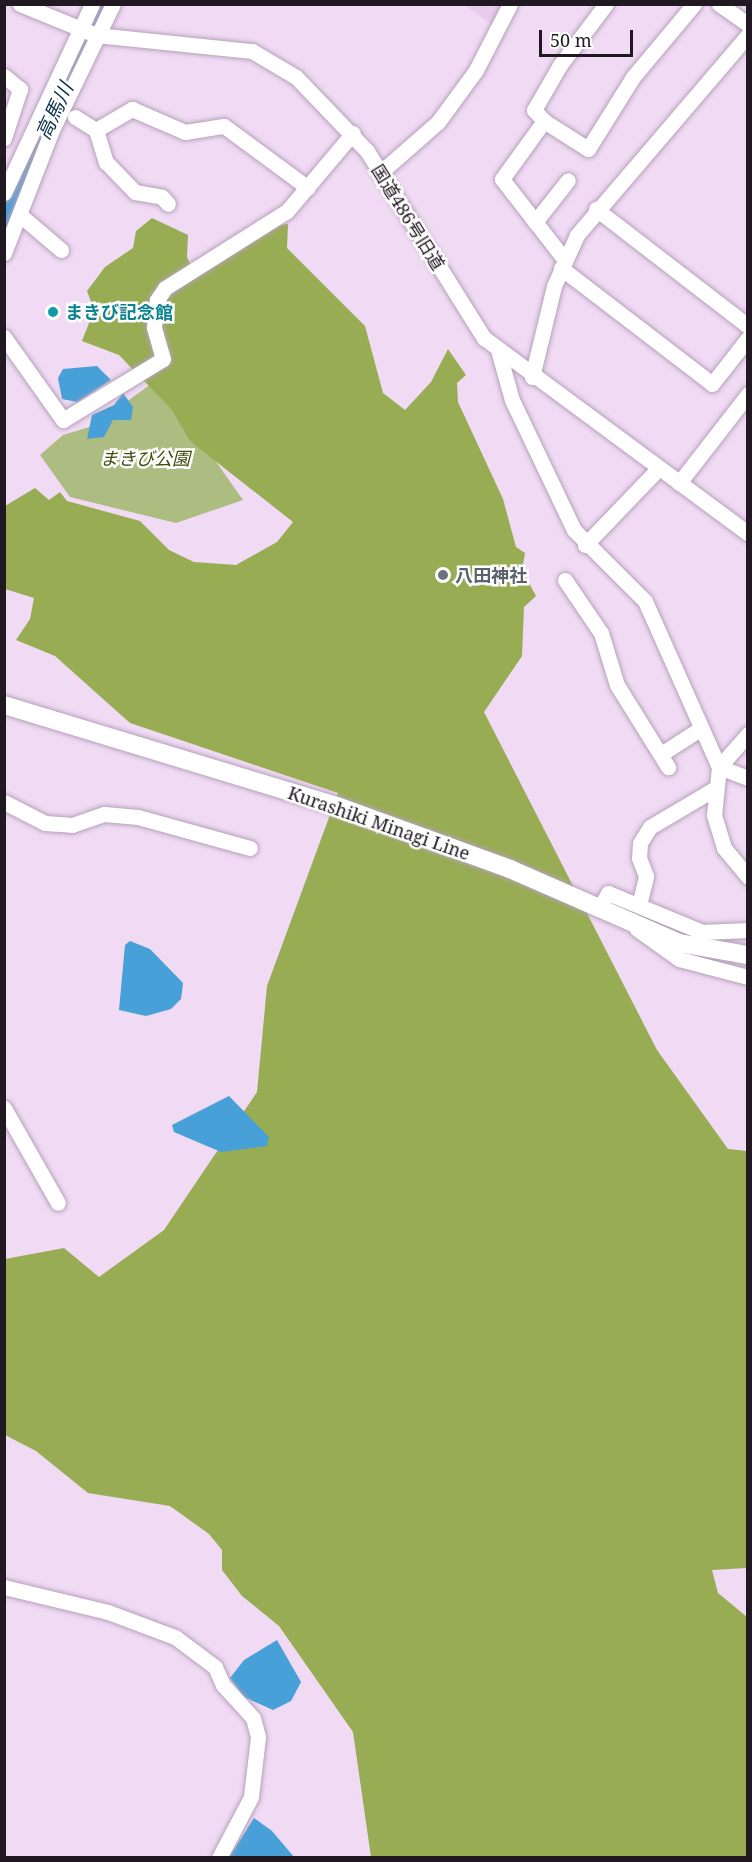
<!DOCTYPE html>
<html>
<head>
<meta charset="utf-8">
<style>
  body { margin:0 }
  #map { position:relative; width:752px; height:1862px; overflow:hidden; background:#f0daf4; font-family:"Noto Serif","Noto Sans JP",serif }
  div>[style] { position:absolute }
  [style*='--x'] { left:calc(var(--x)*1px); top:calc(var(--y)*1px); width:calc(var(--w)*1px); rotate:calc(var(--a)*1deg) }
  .built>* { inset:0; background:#e7ccec }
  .green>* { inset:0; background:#adbc81 }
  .forest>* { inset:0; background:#98ac53 }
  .water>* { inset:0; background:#47a0d7 }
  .river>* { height:22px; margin:-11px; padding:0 11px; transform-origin:11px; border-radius:11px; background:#47a0d7 }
  .roads { filter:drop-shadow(0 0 2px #b6a1ba) drop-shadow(0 0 2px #b6a1ba) }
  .minor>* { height:15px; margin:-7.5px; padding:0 7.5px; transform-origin:7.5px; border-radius:7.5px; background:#fff }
  .major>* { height:18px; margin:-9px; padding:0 9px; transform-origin:9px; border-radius:9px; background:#fff }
  .dots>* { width:16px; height:16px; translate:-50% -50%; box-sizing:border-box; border:3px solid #fff; border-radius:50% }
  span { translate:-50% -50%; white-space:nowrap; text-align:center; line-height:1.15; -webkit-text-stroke:5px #fff; paint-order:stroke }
  .street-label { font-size:18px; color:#211922 }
  .culture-label { font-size:18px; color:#0d838f; font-weight:700 }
  .left { translate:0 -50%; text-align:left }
  .park-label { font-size:18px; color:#414d0a; font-style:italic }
  .worship-label { font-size:18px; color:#5b616d; font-weight:700 }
  .water-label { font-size:20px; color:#0a3248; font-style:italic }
  .frame { position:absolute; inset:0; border:6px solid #211922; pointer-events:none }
  .scale { position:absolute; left:539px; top:30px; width:94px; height:27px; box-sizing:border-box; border:3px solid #211922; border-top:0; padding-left:8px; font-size:18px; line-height:21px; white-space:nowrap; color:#211922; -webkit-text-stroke:4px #fff; paint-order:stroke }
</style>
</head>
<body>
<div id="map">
  <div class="built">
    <i style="clip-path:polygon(464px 5px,504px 5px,493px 25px)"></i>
  </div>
  <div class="green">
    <i style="clip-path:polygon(158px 379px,243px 500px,176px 523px,70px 497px,40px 455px,63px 435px,93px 426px)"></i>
  </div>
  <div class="forest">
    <i style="clip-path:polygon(152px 218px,188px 235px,187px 257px,195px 274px,274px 225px,288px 224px,287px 248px,365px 326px,383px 393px,405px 410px,431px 382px,448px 349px,466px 375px,457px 383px,458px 402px,503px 499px,516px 547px,525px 553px,522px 570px,536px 596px,524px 607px,522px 656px,484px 712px,657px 1050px,728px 1149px,747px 1151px,747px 1568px,712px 1570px,718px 1593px,747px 1617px,747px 1857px,371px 1857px,353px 1732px,279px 1626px,242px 1596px,222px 1570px,222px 1550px,209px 1534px,170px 1506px,88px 1493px,36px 1451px,5px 1435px,5px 1259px,64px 1248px,99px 1277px,164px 1230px,257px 1092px,267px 986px,338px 793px,130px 723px,55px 656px,16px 640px,30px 619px,34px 598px,5px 589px,5px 506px,35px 488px,49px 500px,60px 492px,67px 501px,140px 521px,169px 550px,194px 562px,236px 565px,277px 542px,293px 522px,190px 441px,172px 410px,119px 355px,82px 341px,94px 310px,87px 291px,105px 267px,133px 248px,136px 231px)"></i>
  </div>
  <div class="water">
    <i style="clip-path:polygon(97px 366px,111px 380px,77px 402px,62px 399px,58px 378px,63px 369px)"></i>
    <i style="clip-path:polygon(123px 393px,133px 407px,131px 420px,113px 420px,104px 437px,87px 439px,92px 415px,114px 405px)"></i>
    <i style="clip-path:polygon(130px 941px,150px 949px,183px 983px,181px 999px,171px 1009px,146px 1016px,119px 1010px,125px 945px)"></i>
    <i style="clip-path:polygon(229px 1096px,269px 1137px,267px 1146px,221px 1152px,174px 1132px,172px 1125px)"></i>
    <i style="clip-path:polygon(277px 1640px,301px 1682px,291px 1701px,273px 1710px,244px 1697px,230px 1678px,244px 1660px)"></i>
    <i style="clip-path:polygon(254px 1818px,272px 1831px,294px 1857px,229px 1857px)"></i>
  </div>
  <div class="river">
    <i style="--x:4;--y:218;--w:236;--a:-65.2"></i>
  </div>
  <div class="roads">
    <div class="minor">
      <i style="--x:20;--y:4;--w:82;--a:22.2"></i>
      <i style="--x:96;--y:35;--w:157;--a:5.9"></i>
      <i style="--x:252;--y:51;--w:51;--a:30.6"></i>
      <i style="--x:296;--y:77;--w:103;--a:46.2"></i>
      <i style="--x:367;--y:151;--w:221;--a:58"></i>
      <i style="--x:484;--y:338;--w:328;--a:36.5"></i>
      <i style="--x:719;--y:4;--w:35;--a:35"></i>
      <i style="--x:4;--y:76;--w:21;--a:39"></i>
      <i style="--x:20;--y:89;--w:52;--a:108.1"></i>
      <i style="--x:75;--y:117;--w:25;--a:32"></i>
      <i style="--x:96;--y:130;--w:42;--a:-30.3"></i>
      <i style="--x:132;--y:109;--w:58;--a:23.5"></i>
      <i style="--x:185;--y:132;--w:39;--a:-9"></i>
      <i style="--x:224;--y:126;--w:104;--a:36.4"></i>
      <i style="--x:544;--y:121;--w:52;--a:32.5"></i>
      <i style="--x:588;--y:149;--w:85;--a:-58"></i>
      <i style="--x:633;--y:77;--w:95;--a:-50.1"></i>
      <i style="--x:96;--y:130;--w:34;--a:73"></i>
      <i style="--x:106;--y:162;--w:42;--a:46"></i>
      <i style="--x:135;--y:192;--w:27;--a:10"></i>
      <i style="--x:162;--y:197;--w:9;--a:49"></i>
      <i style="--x:381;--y:172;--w:76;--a:-41.3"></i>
      <i style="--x:438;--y:122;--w:64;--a:-53.8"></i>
      <i style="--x:476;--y:70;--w:74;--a:-62.7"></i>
      <i style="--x:4;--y:193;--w:208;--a:-65"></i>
      <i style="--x:596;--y:209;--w:192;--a:37.6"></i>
      <i style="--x:20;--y:215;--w:54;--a:40.5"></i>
      <i style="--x:535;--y:222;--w:53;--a:-51.8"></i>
      <i style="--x:4;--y:253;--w:132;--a:-68.7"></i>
      <i style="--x:52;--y:130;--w:140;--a:-64.2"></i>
      <i style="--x:564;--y:259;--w:101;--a:-127.8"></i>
      <i style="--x:502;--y:179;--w:72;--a:-54.1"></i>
      <i style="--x:544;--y:121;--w:15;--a:-132"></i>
      <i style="--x:534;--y:110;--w:52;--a:-60"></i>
      <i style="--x:560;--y:65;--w:76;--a:-53"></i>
      <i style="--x:561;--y:268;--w:190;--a:37.5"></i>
      <i style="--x:712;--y:384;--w:58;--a:-52"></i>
      <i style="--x:4;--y:337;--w:102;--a:54.6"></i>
      <i style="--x:63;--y:420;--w:117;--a:-31.4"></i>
      <i style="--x:163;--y:359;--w:33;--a:-106"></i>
      <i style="--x:154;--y:327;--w:27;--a:-84"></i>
      <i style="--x:157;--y:300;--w:14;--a:-56"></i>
      <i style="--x:165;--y:288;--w:144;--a:-32.3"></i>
      <i style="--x:287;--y:211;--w:102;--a:-49.8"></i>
      <i style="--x:498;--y:350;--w:52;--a:74.4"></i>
      <i style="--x:512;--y:400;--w:144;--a:64.5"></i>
      <i style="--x:574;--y:530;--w:100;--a:45"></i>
      <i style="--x:645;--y:601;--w:182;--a:66"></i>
      <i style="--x:532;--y:377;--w:94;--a:-76.4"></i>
      <i style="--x:554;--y:286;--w:56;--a:-65.7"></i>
      <i style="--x:577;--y:235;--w:263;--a:-49.5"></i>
      <i style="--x:679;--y:483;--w:113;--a:-52.2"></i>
      <i style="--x:585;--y:545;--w:105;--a:-46.2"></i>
      <i style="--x:565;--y:580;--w:64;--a:55.8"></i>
      <i style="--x:601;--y:633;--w:54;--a:72.9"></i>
      <i style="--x:617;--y:685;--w:97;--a:58.1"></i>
      <i style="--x:748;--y:734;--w:44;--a:131.3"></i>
      <i style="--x:719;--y:767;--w:48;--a:95.9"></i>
      <i style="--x:714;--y:815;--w:34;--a:73"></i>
      <i style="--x:724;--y:848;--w:38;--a:50"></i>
      <i style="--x:661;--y:754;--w:46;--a:-32.7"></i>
      <i style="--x:719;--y:767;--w:31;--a:21"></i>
      <i style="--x:4;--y:802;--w:46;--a:27.1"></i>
      <i style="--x:45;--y:823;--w:27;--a:4"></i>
      <i style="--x:72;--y:825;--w:34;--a:-19"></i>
      <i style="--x:104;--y:814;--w:34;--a:5"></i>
      <i style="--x:138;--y:817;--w:116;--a:15.5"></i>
      <i style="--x:639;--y:905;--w:30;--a:-76"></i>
      <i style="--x:646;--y:876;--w:19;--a:-111"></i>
      <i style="--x:639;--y:858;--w:15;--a:-86"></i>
      <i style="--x:640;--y:843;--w:19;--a:-58"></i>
      <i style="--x:650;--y:827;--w:77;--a:-30.6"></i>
      <i style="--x:600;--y:907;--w:16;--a:-60"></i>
      <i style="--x:608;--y:893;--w:102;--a:22.5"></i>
      <i style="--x:702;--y:932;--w:46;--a:-2.5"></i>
      <i style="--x:637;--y:929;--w:52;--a:35.5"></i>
      <i style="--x:679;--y:959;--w:71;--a:14.6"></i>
      <i style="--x:4;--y:1108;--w:109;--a:60.4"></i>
      <i style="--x:4;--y:1587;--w:107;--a:13.5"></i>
      <i style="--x:108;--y:1612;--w:72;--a:20.5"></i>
      <i style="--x:175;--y:1637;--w:50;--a:36.9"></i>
      <i style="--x:215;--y:1667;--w:20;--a:66"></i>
      <i style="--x:223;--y:1685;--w:45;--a:47.7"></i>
      <i style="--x:253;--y:1718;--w:20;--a:75"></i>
      <i style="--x:258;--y:1737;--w:60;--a:96.7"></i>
      <i style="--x:251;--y:1797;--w:69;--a:117.7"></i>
    </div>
    <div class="major">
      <i style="--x:4;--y:705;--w:348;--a:16.9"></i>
      <i style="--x:337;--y:806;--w:184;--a:20"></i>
      <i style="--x:510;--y:869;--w:184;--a:23.6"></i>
      <i style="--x:679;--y:943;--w:70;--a:9.9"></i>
    </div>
  </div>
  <div class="dots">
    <i style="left:53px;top:312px;background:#0f9aa8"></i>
    <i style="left:443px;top:575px;background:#6b7280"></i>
  </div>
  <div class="street-label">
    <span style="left:408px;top:217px;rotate:58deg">国道486号旧道</span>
    <span style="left:379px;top:823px;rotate:19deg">Kurashiki Minagi Line</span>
  </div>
  <div class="culture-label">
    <span class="left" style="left:65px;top:312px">まきび記念館</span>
  </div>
  <div class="park-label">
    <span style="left:145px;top:458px">まきび公園</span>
  </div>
  <div class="worship-label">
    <span class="left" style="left:455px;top:575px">八田神社</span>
  </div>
  <div class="water-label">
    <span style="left:54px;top:111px;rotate:-65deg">高馬川</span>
  </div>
  <div class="frame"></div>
  <div class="scale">50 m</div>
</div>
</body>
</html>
